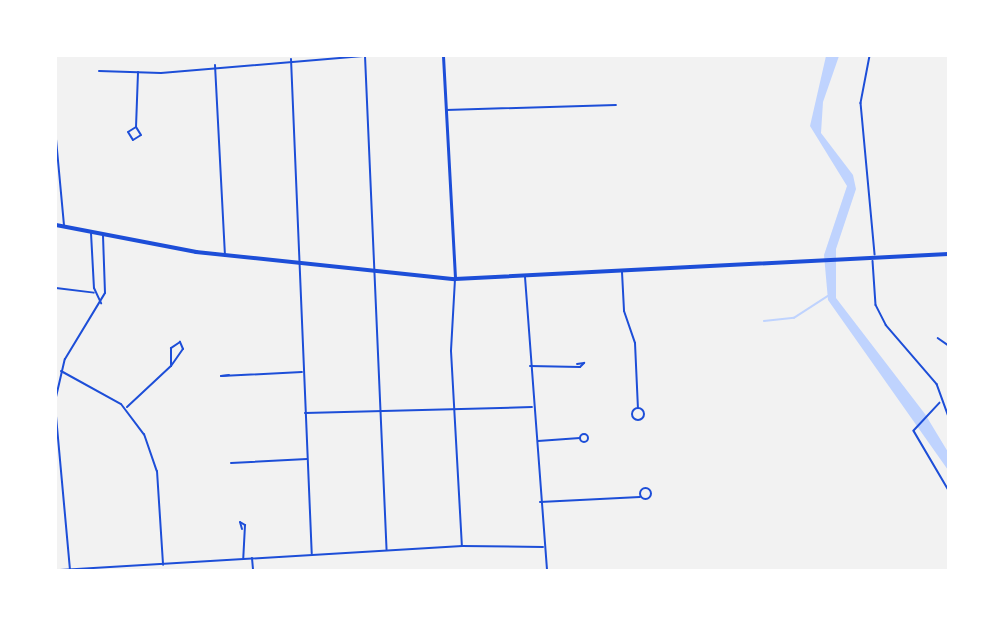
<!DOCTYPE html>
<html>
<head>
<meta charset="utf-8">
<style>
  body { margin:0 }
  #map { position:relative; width:1004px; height:626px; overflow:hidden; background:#f2f2f2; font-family:Poppins,sans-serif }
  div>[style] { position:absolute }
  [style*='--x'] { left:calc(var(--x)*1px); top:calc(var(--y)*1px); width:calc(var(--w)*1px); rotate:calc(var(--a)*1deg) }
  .water>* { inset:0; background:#bfd3fe }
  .stream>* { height:1.5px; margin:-0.75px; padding:0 0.75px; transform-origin:0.75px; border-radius:0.75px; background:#bfd3fe }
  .path>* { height:1.5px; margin:-0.75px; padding:0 0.75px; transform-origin:0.75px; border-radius:0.75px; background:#1d4ed8 }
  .service>* { height:1.5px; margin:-0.75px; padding:0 0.75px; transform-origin:0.75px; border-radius:0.75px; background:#1d4ed8 }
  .minor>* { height:2px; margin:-1px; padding:0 1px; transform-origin:1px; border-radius:1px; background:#1d4ed8 }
  .minor>.ring { margin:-1px; padding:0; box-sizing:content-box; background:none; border:2px solid #1d4ed8; border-radius:50% }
  .tertiary>* { height:3px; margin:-1.5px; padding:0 1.5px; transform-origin:1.5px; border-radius:1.5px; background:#1d4ed8 }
  .secondary>* { height:4px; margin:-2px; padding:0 2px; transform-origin:2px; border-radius:2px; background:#1d4ed8 }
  span { translate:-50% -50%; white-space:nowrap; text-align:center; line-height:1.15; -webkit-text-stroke:4.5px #fff; paint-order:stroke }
  .frame { position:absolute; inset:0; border:57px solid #fff; pointer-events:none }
</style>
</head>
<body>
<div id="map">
  <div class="water">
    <i style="clip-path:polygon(826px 56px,839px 56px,823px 102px,821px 133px,853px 175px,856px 189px,836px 249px,836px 298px,925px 414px,948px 452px,948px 470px,828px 300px,824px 255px,847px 186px,810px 126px)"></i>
  </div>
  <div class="stream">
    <i style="--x:764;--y:321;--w:30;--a:-6"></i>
    <i style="--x:794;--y:318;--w:40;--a:-32.9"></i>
  </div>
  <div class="path">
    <i style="--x:870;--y:56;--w:48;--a:100.8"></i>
    <i style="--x:861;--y:103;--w:152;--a:84.7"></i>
    <i style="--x:873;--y:261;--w:44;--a:86.1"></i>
    <i style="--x:876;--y:305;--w:22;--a:63"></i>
    <i style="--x:886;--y:325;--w:78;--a:49.2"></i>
    <i style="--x:937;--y:384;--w:33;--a:70"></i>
    <i style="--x:940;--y:403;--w:38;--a:133"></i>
    <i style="--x:914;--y:431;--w:67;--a:59.6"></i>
  </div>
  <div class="service">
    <i style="--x:938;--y:338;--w:12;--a:35"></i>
  </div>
  <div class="minor">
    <i style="--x:365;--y:56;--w:494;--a:87.5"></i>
    <i style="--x:291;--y:59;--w:495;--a:87.6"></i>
    <i style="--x:215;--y:65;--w:190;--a:87"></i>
    <i style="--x:99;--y:71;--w:62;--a:1.8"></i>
    <i style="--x:161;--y:73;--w:203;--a:-4.8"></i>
    <i style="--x:446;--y:110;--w:170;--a:-1.7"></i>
    <i style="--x:136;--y:127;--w:9;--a:148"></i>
    <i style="--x:128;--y:132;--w:9;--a:58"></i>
    <i style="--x:133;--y:140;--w:9;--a:-32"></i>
    <i style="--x:141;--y:135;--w:9;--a:-122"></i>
    <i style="--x:136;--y:127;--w:55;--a:-87.9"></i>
    <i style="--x:56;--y:139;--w:87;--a:84.7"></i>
    <i style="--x:91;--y:233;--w:55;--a:86.9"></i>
    <i style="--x:94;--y:288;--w:17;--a:65"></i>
    <i style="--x:622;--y:272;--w:39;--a:87"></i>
    <i style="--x:624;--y:311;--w:34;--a:71"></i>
    <i style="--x:635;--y:343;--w:65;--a:87.4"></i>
    <i style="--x:525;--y:277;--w:294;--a:85.7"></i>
    <i style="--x:455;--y:279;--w:72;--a:93.2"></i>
    <i style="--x:451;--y:351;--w:195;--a:86.8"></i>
    <i style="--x:56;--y:288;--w:38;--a:7"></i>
    <i style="--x:530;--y:366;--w:50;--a:1.1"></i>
    <i style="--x:580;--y:367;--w:6;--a:-45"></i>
    <i style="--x:584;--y:363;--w:7;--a:172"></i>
    <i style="--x:61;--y:371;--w:68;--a:28.8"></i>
    <i style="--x:121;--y:404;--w:38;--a:53"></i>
    <i style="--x:144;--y:434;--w:39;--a:71"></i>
    <i style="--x:157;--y:471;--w:94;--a:86.3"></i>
    <i style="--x:229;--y:375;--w:8;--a:173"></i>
    <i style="--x:221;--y:376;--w:81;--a:-2.8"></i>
    <i style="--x:56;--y:397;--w:39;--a:-77"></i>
    <i style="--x:65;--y:359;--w:77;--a:-58.8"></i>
    <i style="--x:105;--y:293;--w:57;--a:-92"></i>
    <i style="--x:127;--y:407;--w:60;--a:-43"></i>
    <i style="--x:171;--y:366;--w:21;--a:-55"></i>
    <i style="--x:183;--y:349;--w:8;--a:-113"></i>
    <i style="--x:180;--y:342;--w:11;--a:146"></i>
    <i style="--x:171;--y:348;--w:18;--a:90"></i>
    <i class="ring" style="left:632px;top:408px;width:10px;height:10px"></i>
    <i style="--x:305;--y:413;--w:227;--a:-1.5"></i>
    <i style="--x:56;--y:416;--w:155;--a:84.8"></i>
    <i class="ring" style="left:580px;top:434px;width:6px;height:6px"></i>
    <i style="--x:538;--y:441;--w:42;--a:-4.1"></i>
    <i style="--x:231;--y:463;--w:76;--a:-3"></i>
    <i class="ring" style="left:639.5px;top:487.5px;width:9px;height:9px"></i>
    <i style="--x:540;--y:502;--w:100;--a:-2.9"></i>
    <i style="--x:242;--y:529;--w:7;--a:-106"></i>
    <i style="--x:240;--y:522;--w:6;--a:31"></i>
    <i style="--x:245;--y:525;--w:33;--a:93"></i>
    <i style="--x:252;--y:558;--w:12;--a:85"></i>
    <i style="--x:60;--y:570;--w:403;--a:-3.4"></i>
    <i style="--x:462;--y:546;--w:81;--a:0.7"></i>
  </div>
  <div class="tertiary">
    <i style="--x:443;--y:56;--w:223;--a:86.9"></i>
  </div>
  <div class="secondary">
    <i style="--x:56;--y:225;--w:143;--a:10.9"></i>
    <i style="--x:196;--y:252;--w:260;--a:6"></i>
    <i style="--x:455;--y:279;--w:494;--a:-2.9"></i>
  </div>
  <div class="frame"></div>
</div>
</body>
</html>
